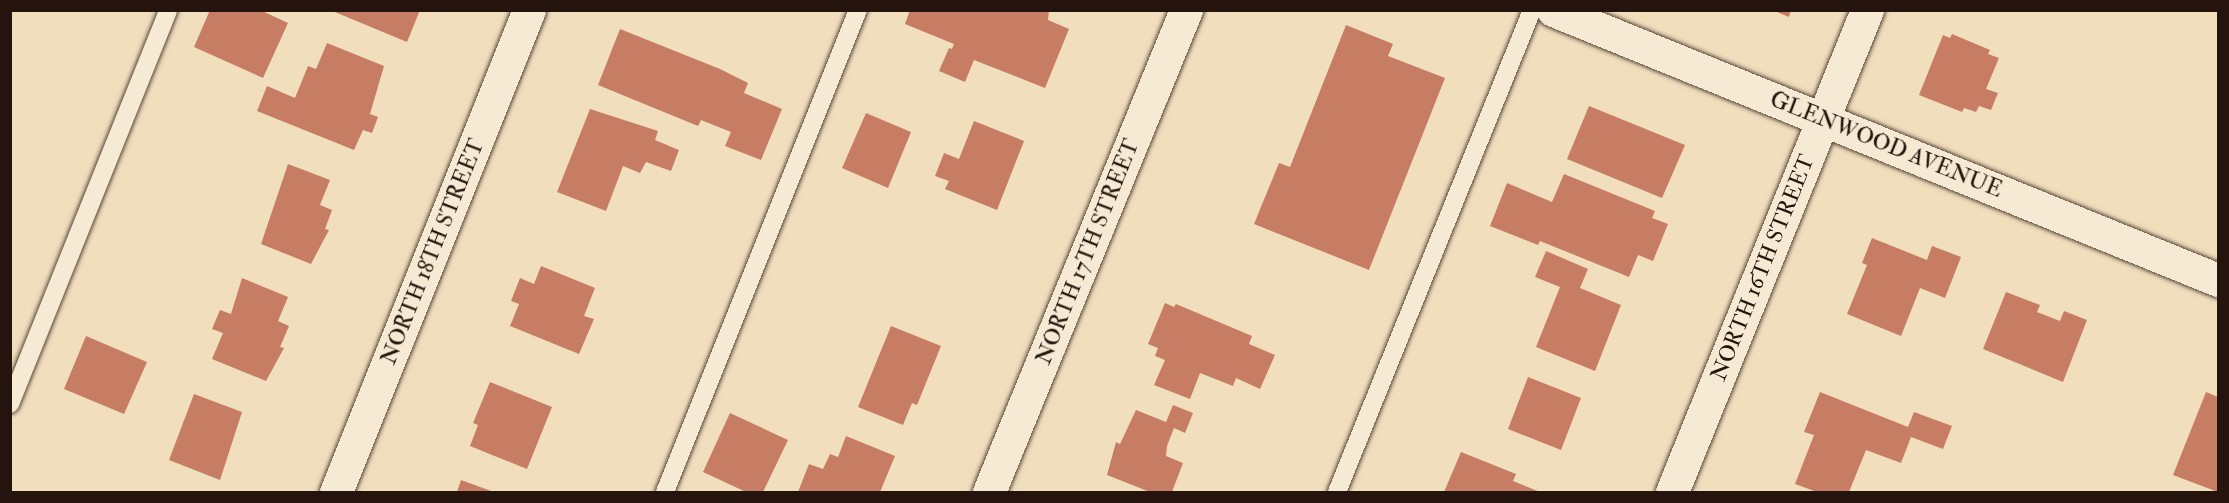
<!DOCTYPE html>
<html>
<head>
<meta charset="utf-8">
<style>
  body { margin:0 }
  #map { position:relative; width:2229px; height:503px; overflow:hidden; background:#f1debd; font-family:"IM FELL Double Pica",serif }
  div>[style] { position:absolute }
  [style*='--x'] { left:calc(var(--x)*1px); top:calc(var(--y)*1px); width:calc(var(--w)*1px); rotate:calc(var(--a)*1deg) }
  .building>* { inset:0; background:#c77d63 }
  .roads { filter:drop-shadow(0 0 2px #574639) drop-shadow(0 0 2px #574639) }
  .service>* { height:18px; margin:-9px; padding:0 9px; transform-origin:9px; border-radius:9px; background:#f6ead4 }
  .minor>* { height:33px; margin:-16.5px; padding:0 16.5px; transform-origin:16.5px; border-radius:16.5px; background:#f6ead4 }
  span { translate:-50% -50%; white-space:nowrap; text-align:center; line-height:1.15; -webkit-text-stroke:5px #f6ead4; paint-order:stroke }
  .street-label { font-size:22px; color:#24140d }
  .frame { position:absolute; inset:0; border:12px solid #24140d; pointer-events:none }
</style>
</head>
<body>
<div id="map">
  <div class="building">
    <i style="clip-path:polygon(210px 10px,260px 10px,288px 23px,263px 78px,194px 47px)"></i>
    <i style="clip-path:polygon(330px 10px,420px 10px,407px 42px)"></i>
    <i style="clip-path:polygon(910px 10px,1049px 10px,1048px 20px,1069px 29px,1045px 88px,974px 60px,965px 82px,939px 71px,949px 48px,952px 49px,954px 44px,905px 24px)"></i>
    <i style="clip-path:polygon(1772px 10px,1791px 10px,1789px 17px)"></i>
    <i style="clip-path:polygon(1346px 25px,1393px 44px,1388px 56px,1445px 78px,1369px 270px,1254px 224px,1279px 163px,1290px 167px)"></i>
    <i style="clip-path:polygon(620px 29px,720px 69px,748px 83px,744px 93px,782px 109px,761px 160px,725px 146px,731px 132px,701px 120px,698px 126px,598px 85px)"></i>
    <i style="clip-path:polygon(1952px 34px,1990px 50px,1988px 54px,1999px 58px,1986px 89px,1998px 93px,1991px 110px,1979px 106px,1976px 112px,1964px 108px,1962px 112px,1919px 95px,1943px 35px,1950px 38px)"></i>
    <i style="clip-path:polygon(327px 43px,384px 66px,370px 114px,378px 117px,372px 133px,363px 130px,354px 150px,257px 111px,267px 86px,295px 98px,308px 66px,316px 69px)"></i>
    <i style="clip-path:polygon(1589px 106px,1685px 145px,1662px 198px,1567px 159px)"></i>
    <i style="clip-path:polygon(590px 109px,658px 131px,655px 140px,679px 150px,671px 171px,646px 162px,640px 173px,623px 166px,606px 211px,557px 192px)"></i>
    <i style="clip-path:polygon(866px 113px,911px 132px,888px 188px,842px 168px)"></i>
    <i style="clip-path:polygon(974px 121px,1024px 141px,997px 210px,945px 189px,949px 181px,935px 176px,944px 153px,959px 159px)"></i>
    <i style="clip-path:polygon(288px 164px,330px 180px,320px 205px,332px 210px,325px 229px,329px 230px,311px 264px,261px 244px)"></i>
    <i style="clip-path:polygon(1564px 174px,1655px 211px,1652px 218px,1668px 224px,1653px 261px,1638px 255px,1629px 277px,1540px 241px,1538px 245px,1490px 226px,1507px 183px,1552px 202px)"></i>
    <i style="clip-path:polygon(1872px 238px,1927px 260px,1932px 246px,1961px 257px,1945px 298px,1920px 288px,1901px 336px,1847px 314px,1867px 265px,1862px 263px)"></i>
    <i style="clip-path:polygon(1546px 251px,1588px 269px,1580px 288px,1621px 305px,1595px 371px,1536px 347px,1560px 287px,1535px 277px)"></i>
    <i style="clip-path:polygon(541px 266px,595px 288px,584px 316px,594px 319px,579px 354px,510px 326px,519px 304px,511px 301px,520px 278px,534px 284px)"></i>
    <i style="clip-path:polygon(242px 278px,288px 297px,278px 321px,289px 326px,280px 347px,284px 348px,266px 381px,212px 359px,223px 333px,212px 329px,220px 310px,231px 314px)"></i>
    <i style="clip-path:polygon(2006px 292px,2040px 305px,2037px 312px,2060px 321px,2064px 311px,2087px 320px,2063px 382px,1983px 349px)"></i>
    <i style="clip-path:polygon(1165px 303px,1174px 307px,1176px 304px,1252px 336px,1249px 344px,1275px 355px,1260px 389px,1236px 378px,1233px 386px,1200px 373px,1190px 399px,1154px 385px,1165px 360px,1155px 356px,1158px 348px,1148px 344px)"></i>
    <i style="clip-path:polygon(891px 326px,941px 346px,917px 405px,912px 403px,903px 425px,858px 407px)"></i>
    <i style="clip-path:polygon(86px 336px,147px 362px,124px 414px,64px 389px)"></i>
    <i style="clip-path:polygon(1528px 377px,1581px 398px,1561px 450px,1508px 429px)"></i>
    <i style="clip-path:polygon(490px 382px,552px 407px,527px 469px,470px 446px,478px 425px,473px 423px)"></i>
    <i style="clip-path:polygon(1820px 392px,1908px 427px,1914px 412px,1952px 426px,1943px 449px,1911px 437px,1901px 463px,1866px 450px,1849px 492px,1817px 492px,1795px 484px,1814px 435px,1804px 432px)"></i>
    <i style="clip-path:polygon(2206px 392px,2218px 397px,2218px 492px,2173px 475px)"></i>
    <i style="clip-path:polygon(194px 394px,242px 412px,220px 480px,169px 460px)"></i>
    <i style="clip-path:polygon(1173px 405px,1193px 413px,1185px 433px,1174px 428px,1167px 446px,1166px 456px,1183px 463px,1172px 492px,1150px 492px,1107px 475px,1116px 442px,1120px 444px,1136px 410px,1166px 422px)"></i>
    <i style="clip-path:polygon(730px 413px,788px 440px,763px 492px,746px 492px,703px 472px)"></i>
    <i style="clip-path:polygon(846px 436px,895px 456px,880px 492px,798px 492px,809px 464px,823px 469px,830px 454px,838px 457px)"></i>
    <i style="clip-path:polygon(1461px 452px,1516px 474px,1513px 481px,1540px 492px,1444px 492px)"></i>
    <i style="clip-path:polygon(461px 480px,494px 492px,457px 492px)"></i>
  </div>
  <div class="roads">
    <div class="service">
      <i style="--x:10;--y:404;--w:424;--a:-68.1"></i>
      <i style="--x:665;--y:492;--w:519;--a:-68.18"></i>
      <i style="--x:1337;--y:492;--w:520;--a:-67.97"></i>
    </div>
    <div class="minor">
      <i style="--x:1553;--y:10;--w:718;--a:22.1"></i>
      <i style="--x:336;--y:492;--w:519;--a:-68.18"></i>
      <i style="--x:989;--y:492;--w:521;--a:-67.77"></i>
      <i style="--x:1672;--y:492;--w:520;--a:-67.97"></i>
    </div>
  </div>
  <div class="street-label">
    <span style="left:1886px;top:145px;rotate:22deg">GLENWOOD AVENUE</span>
    <span style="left:433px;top:252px;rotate:-68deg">NORTH 18TH STREET</span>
    <span style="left:1088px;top:252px;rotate:-68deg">NORTH 17TH STREET</span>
    <span style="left:1763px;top:268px;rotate:-68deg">NORTH 16TH STREET</span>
  </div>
  <div class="frame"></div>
</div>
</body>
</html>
